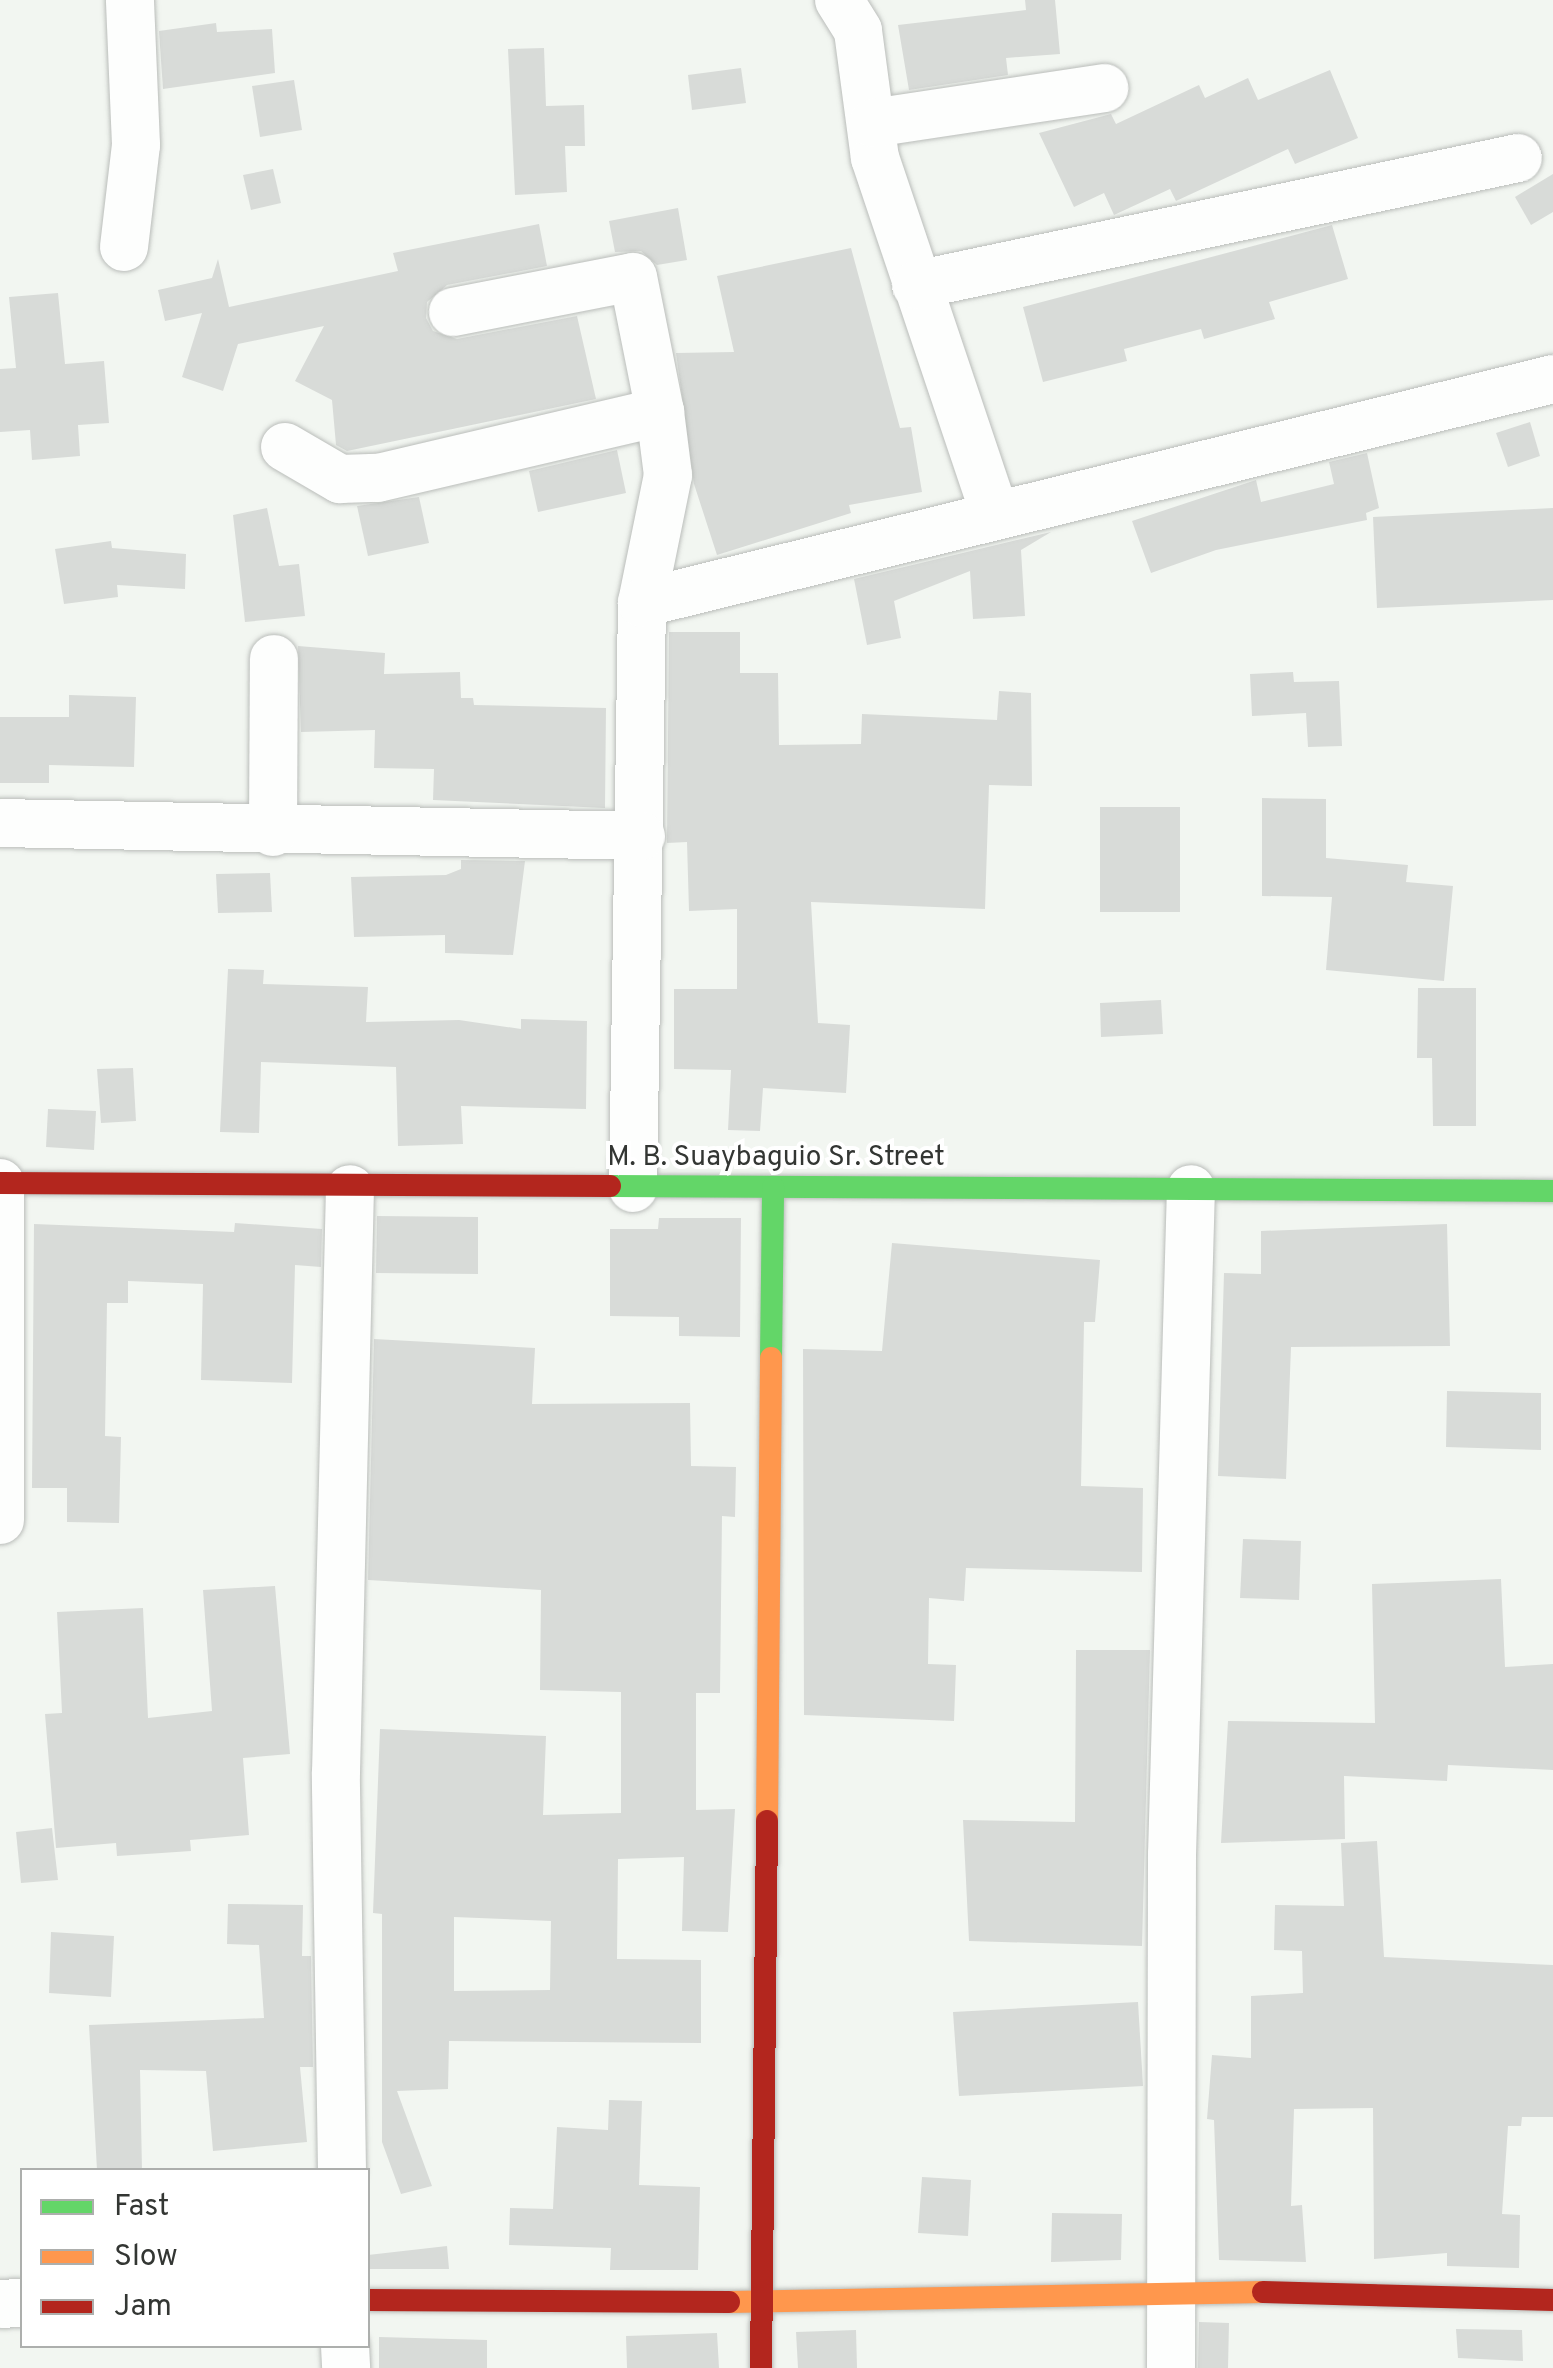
<!DOCTYPE html>
<html>
<head>
<meta charset="utf-8">
<style>
  body { margin:0 }
  #map { position:relative; width:1553px; height:2368px; overflow:hidden; background:#f2f6f1; font-family:Overpass,sans-serif }
  div>[style] { position:absolute }
  [style*='--x'] { left:calc(var(--x)*1px); top:calc(var(--y)*1px); width:calc(var(--w)*1px); rotate:calc(var(--a)*1deg) }
  .building>* { inset:0; background:#d8dbd8 }
  .roads { filter:drop-shadow(0 0 2px #babdba) drop-shadow(0 0 2px #babdba) }
  .street>* { height:48px; margin:-24px; padding:0 24px; transform-origin:24px; border-radius:24px; background:#fdfefd }
  .fast>* { height:22px; margin:-11px; padding:0 11px; transform-origin:11px; border-radius:11px; background:#63d668 }
  .slow>* { height:22px; margin:-11px; padding:0 11px; transform-origin:11px; border-radius:11px; background:#ff974d }
  .jam>* { height:22px; margin:-11px; padding:0 11px; transform-origin:11px; border-radius:11px; background:#b3261e }
  span { translate:-50% -50%; white-space:nowrap; text-align:center; line-height:1.15; -webkit-text-stroke:8px #fff; paint-order:stroke }
  .street-label { font-size:28px; color:#333633 }
  .legend { position:absolute; left:20px; top:2168px; width:350px; height:180px; box-sizing:border-box; background:#fff; border:2px solid #adafad; margin:0; padding:12px 18px; list-style:none; font-size:30px; color:#333633 }
  .legend li { display:flex; align-items:center; gap:20px; height:50px }
  .legend b { width:50px; border:2px solid #adafad }
</style>
</head>
<body>
<div id="map">
  <div class="building">
    <i style="clip-path:polygon(1025px 0,1055px 0,1060px 54px,1006px 58px,1008px 75px,909px 90px,898px 25px,1026px 10px)"></i>
    <i style="clip-path:polygon(216px 23px,217px 32px,272px 29px,275px 73px,163px 89px,159px 31px)"></i>
    <i style="clip-path:polygon(544px 48px,546px 106px,584px 105px,585px 146px,565px 146px,567px 192px,515px 195px,508px 49px)"></i>
    <i style="clip-path:polygon(741px 68px,746px 103px,692px 110px,688px 75px)"></i>
    <i style="clip-path:polygon(1330px 70px,1358px 138px,1295px 164px,1288px 149px,1176px 201px,1170px 189px,1114px 215px,1104px 193px,1074px 207px,1039px 133px,1111px 114px,1116px 124px,1199px 85px,1205px 98px,1248px 78px,1258px 100px)"></i>
    <i style="clip-path:polygon(294px 80px,302px 130px,260px 137px,252px 86px)"></i>
    <i style="clip-path:polygon(273px 169px,281px 203px,251px 210px,243px 175px)"></i>
    <i style="clip-path:polygon(1553px 174px,1553px 212px,1531px 225px,1515px 197px)"></i>
    <i style="clip-path:polygon(678px 208px,687px 260px,657px 265px,641px 251px,615px 252px,609px 221px)"></i>
    <i style="clip-path:polygon(539px 224px,547px 266px,447px 285px,427px 302px,426px 318px,433px 331px,457px 339px,577px 316px,596px 399px,347px 451px,336px 445px,332px 400px,295px 381px,324px 326px,238px 344px,223px 391px,182px 377px,202px 313px,165px 321px,158px 290px,212px 278px,218px 259px,229px 307px,398px 271px,393px 253px)"></i>
    <i style="clip-path:polygon(1332px 225px,1348px 279px,1269px 302px,1275px 319px,1204px 339px,1201px 329px,1124px 349px,1127px 361px,1043px 382px,1023px 307px)"></i>
    <i style="clip-path:polygon(851px 248px,900px 428px,911px 427px,922px 492px,849px 505px,851px 513px,717px 555px,694px 484px,676px 353px,734px 352px,717px 276px)"></i>
    <i style="clip-path:polygon(58px 293px,65px 364px,104px 361px,109px 423px,78px 425px,80px 456px,32px 460px,30px 430px,0 432px,0 369px,16px 368px,9px 297px)"></i>
    <i style="clip-path:polygon(1530px 422px,1540px 456px,1508px 467px,1496px 433px)"></i>
    <i style="clip-path:polygon(617px 450px,626px 493px,538px 512px,529px 471px)"></i>
    <i style="clip-path:polygon(1367px 453px,1379px 508px,1366px 513px,1367px 520px,1216px 550px,1151px 573px,1132px 521px,1256px 480px,1261px 502px,1334px 484px,1329px 462px)"></i>
    <i style="clip-path:polygon(419px 497px,429px 543px,368px 556px,357px 506px)"></i>
    <i style="clip-path:polygon(267px 508px,279px 566px,299px 564px,305px 616px,245px 622px,233px 515px)"></i>
    <i style="clip-path:polygon(1553px 508px,1553px 600px,1377px 608px,1373px 517px)"></i>
    <i style="clip-path:polygon(1051px 532px,1021px 550px,1025px 616px,973px 619px,970px 571px,894px 601px,901px 638px,867px 645px,854px 579px)"></i>
    <i style="clip-path:polygon(111px 541px,112px 548px,186px 554px,185px 589px,117px 585px,118px 597px,64px 604px,55px 549px)"></i>
    <i style="clip-path:polygon(669px 632px,740px 632px,740px 673px,778px 673px,779px 745px,861px 744px,862px 714px,997px 720px,999px 691px,1031px 693px,1032px 786px,989px 785px,985px 909px,811px 902px,818px 1023px,850px 1025px,846px 1093px,763px 1088px,760px 1131px,728px 1130px,731px 1070px,674px 1069px,674px 989px,737px 989px,737px 909px,689px 911px,687px 842px,667px 843px)"></i>
    <i style="clip-path:polygon(298px 646px,385px 653px,384px 674px,460px 672px,461px 698px,473px 698px,474px 705px,606px 708px,605px 808px,433px 800px,434px 769px,374px 768px,375px 730px,301px 732px)"></i>
    <i style="clip-path:polygon(1293px 672px,1294px 682px,1339px 681px,1342px 746px,1308px 747px,1306px 713px,1252px 716px,1250px 674px)"></i>
    <i style="clip-path:polygon(69px 695px,136px 697px,134px 767px,49px 765px,49px 783px,0 783px,0 717px,69px 717px)"></i>
    <i style="clip-path:polygon(1262px 798px,1326px 799px,1326px 858px,1408px 865px,1406px 882px,1453px 886px,1444px 981px,1326px 970px,1332px 897px,1262px 896px)"></i>
    <i style="clip-path:polygon(1100px 807px,1180px 807px,1180px 912px,1100px 912px)"></i>
    <i style="clip-path:polygon(461px 860px,525px 861px,513px 955px,445px 953px,445px 935px,354px 937px,351px 877px,446px 875px,461px 869px)"></i>
    <i style="clip-path:polygon(270px 873px,272px 912px,218px 913px,216px 874px)"></i>
    <i style="clip-path:polygon(228px 969px,264px 970px,263px 984px,368px 987px,366px 1022px,459px 1020px,521px 1029px,521px 1019px,587px 1021px,586px 1109px,461px 1106px,463px 1144px,398px 1146px,396px 1067px,261px 1062px,259px 1133px,220px 1132px)"></i>
    <i style="clip-path:polygon(1418px 988px,1476px 988px,1476px 1126px,1433px 1126px,1432px 1058px,1417px 1058px)"></i>
    <i style="clip-path:polygon(1161px 1000px,1163px 1034px,1101px 1037px,1100px 1003px)"></i>
    <i style="clip-path:polygon(133px 1068px,136px 1121px,101px 1123px,97px 1069px)"></i>
    <i style="clip-path:polygon(48px 1109px,96px 1111px,94px 1150px,46px 1147px)"></i>
    <i style="clip-path:polygon(377px 1216px,478px 1217px,478px 1274px,376px 1273px)"></i>
    <i style="clip-path:polygon(659px 1218px,741px 1218px,740px 1337px,679px 1336px,679px 1317px,610px 1316px,610px 1229px,658px 1229px)"></i>
    <i style="clip-path:polygon(235px 1223px,322px 1229px,321px 1267px,295px 1265px,292px 1383px,201px 1380px,203px 1284px,128px 1281px,128px 1303px,107px 1303px,105px 1436px,121px 1437px,119px 1523px,67px 1522px,67px 1488px,32px 1488px,34px 1224px,234px 1232px)"></i>
    <i style="clip-path:polygon(1447px 1224px,1450px 1346px,1291px 1347px,1286px 1479px,1218px 1476px,1224px 1273px,1261px 1274px,1261px 1231px)"></i>
    <i style="clip-path:polygon(892px 1243px,1100px 1260px,1095px 1322px,1084px 1322px,1081px 1486px,1143px 1488px,1142px 1572px,966px 1568px,964px 1601px,929px 1598px,928px 1664px,956px 1665px,954px 1721px,804px 1715px,803px 1349px,882px 1351px)"></i>
    <i style="clip-path:polygon(evenodd,374px 1339px,535px 1348px,532px 1404px,690px 1403px,691px 1466px,736px 1467px,735px 1517px,722px 1516px,720px 1693px,696px 1693px,696px 1810px,735px 1809px,728px 1932px,682px 1931px,684px 1857px,618px 1859px,617px 1959px,701px 1960px,701px 2043px,449px 2041px,448px 2089px,397px 2091px,432px 2186px,401px 2194px,382px 2142px,382px 1914px,373px 1913px,380px 1729px,546px 1736px,543px 1815px,621px 1813px,621px 1692px,540px 1690px,541px 1590px,368px 1580px,374px 1339px,454px 1917px,551px 1921px,550px 1990px,454px 1991px,454px 1917px)"></i>
    <i style="clip-path:polygon(1447px 1391px,1541px 1393px,1541px 1450px,1446px 1447px)"></i>
    <i style="clip-path:polygon(1243px 1539px,1301px 1541px,1299px 1600px,1240px 1598px)"></i>
    <i style="clip-path:polygon(1501px 1579px,1505px 1667px,1553px 1664px,1553px 1770px,1448px 1765px,1447px 1781px,1344px 1776px,1345px 1839px,1221px 1843px,1228px 1721px,1375px 1723px,1372px 1584px)"></i>
    <i style="clip-path:polygon(275px 1586px,290px 1754px,243px 1758px,249px 1835px,190px 1840px,191px 1851px,117px 1856px,116px 1843px,56px 1848px,45px 1714px,62px 1713px,57px 1612px,143px 1608px,148px 1718px,212px 1711px,203px 1590px)"></i>
    <i style="clip-path:polygon(1076px 1650px,1150px 1650px,1142px 1946px,969px 1941px,963px 1820px,1075px 1822px)"></i>
    <i style="clip-path:polygon(52px 1828px,58px 1880px,21px 1883px,16px 1832px)"></i>
    <i style="clip-path:polygon(1377px 1841px,1384px 1957px,1553px 1965px,1553px 2117px,1522px 2117px,1521px 2126px,1508px 2126px,1502px 2214px,1520px 2215px,1519px 2268px,1447px 2266px,1447px 2253px,1374px 2259px,1373px 2108px,1294px 2109px,1291px 2206px,1302px 2205px,1306px 2262px,1219px 2260px,1214px 2120px,1207px 2119px,1212px 2055px,1251px 2058px,1251px 1996px,1303px 1993px,1302px 1951px,1274px 1950px,1275px 1905px,1344px 1906px,1341px 1843px)"></i>
    <i style="clip-path:polygon(228px 1904px,303px 1905px,302px 1956px,311px 1956px,313px 2067px,300px 2067px,307px 2142px,213px 2151px,206px 2071px,140px 2070px,142px 2170px,97px 2170px,89px 2025px,264px 2018px,259px 1945px,227px 1944px)"></i>
    <i style="clip-path:polygon(51px 1932px,114px 1936px,111px 1997px,49px 1993px)"></i>
    <i style="clip-path:polygon(1138px 2002px,1143px 2086px,959px 2096px,953px 2012px)"></i>
    <i style="clip-path:polygon(609px 2100px,642px 2101px,639px 2185px,700px 2187px,698px 2270px,610px 2270px,611px 2248px,509px 2245px,510px 2208px,553px 2209px,557px 2127px,608px 2130px)"></i>
    <i style="clip-path:polygon(922px 2177px,971px 2180px,968px 2236px,918px 2233px)"></i>
    <i style="clip-path:polygon(1052px 2213px,1122px 2214px,1121px 2260px,1051px 2262px)"></i>
    <i style="clip-path:polygon(447px 2246px,449px 2269px,368px 2269px,368px 2255px)"></i>
    <i style="clip-path:polygon(1199px 2322px,1229px 2323px,1228px 2368px,1198px 2368px)"></i>
    <i style="clip-path:polygon(1456px 2329px,1522px 2330px,1523px 2361px,1458px 2358px)"></i>
    <i style="clip-path:polygon(856px 2330px,857px 2368px,798px 2368px,796px 2332px)"></i>
    <i style="clip-path:polygon(717px 2333px,719px 2368px,627px 2368px,626px 2336px)"></i>
    <i style="clip-path:polygon(379px 2337px,487px 2340px,487px 2368px,379px 2368px)"></i>
  </div>
  <div class="roads">
    <div class="street">
      <i style="--x:839;--y:0;--w:36;--a:58"></i>
      <i style="--x:858;--y:31;--w:128;--a:82.4"></i>
      <i style="--x:875;--y:158;--w:373;--a:71.4"></i>
      <i style="--x:873;--y:123;--w:234;--a:-8.6"></i>
      <i style="--x:124;--y:247;--w:103;--a:-83.3"></i>
      <i style="--x:136;--y:145;--w:145;--a:-92.4"></i>
      <i style="--x:916;--y:285;--w:615;--a:-11.91"></i>
      <i style="--x:453;--y:312;--w:183;--a:-11"></i>
      <i style="--x:633;--y:277;--w:138;--a:78.7"></i>
      <i style="--x:660;--y:412;--w:64;--a:82.8"></i>
      <i style="--x:668;--y:475;--w:131;--a:101.5"></i>
      <i style="--x:642;--y:603;--w:585;--a:90.88"></i>
      <i style="--x:285;--y:447;--w:64;--a:30.2"></i>
      <i style="--x:340;--y:479;--w:38;--a:-2"></i>
      <i style="--x:378;--y:478;--w:290;--a:-13.2"></i>
      <i style="--x:642;--y:603;--w:938;--a:-13.81"></i>
      <i style="--x:0;--y:823;--w:641;--a:1.16"></i>
      <i style="--x:273;--y:832;--w:173;--a:-89.7"></i>
      <i style="--x:0;--y:1520;--w:337;--a:-90"></i>
      <i style="--x:342;--y:2170;--w:397;--a:-90.9"></i>
      <i style="--x:336;--y:1773;--w:584;--a:-88.63"></i>
      <i style="--x:0;--y:2304;--w:22;--a:-3"></i>
      <i style="--x:345;--y:2346;--w:22;--a:87"></i>
      <i style="--x:1171;--y:2368;--w:513;--a:-89.89"></i>
      <i style="--x:1172;--y:1855;--w:666;--a:-88.37"></i>
    </div>
    <div class="fast">
      <i style="--x:610;--y:1186;--w:943;--a:0.3"></i>
      <i style="--x:771;--y:1358;--w:171;--a:-89.3"></i>
    </div>
    <div class="slow">
      <i style="--x:767;--y:1821;--w:463;--a:-89.5"></i>
      <i style="--x:729;--y:2302;--w:534;--a:-1.07"></i>
    </div>
    <div class="jam">
      <i style="--x:0;--y:1183;--w:610;--a:0.28"></i>
      <i style="--x:1263;--y:2292;--w:290;--a:1.6"></i>
      <i style="--x:368;--y:2300;--w:361;--a:0.3"></i>
      <i style="--x:761;--y:2368;--w:547;--a:-89.37"></i>
    </div>
  </div>
  <div class="street-label">
    <span style="left:776px;top:1158px">M. B. Suaybaguio Sr. Street</span>
  </div>
  <ul class="legend">
  <li><b style="height:12px;background:#63d668"></b>Fast</li>
  <li><b style="height:12px;background:#ff974d"></b>Slow</li>
  <li><b style="height:12px;background:#b3261e"></b>Jam</li>
  </ul>
</div>
</body>
</html>
